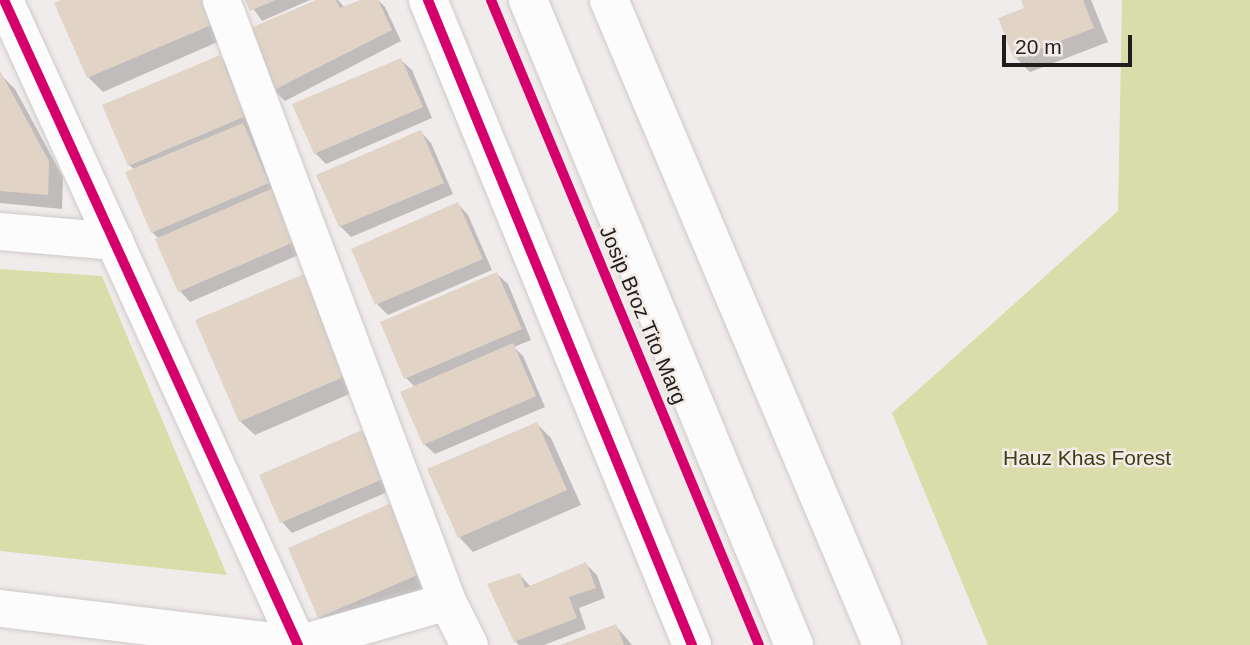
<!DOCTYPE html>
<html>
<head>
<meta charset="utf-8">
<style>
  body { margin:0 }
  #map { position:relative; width:1250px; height:645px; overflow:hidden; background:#f0eceb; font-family:Helvetica,sans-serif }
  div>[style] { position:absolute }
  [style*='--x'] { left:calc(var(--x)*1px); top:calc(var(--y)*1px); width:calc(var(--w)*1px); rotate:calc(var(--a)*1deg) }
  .green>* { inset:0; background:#d9ddaa }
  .shadow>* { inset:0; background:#0003 }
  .building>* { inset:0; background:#e1d4c7 }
  .roads { filter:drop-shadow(0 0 2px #cdcac9) drop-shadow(0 0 2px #cdcac9) }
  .street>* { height:37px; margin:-18.5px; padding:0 18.5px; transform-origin:18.5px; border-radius:18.5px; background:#fdfcfc }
  .secondary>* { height:38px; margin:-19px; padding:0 19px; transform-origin:19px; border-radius:19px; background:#fdfcfc }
  .cycleway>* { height:10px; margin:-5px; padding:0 5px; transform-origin:5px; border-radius:5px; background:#d6006c }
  span { translate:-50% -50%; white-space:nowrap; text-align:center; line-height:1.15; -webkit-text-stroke:5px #f3ebe8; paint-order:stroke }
  .street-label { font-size:21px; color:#201e1c }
  .park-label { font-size:21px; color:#3b3f13 }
  .scale { position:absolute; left:1002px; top:35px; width:130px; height:32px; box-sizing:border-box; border:4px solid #201e1c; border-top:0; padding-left:9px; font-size:21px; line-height:24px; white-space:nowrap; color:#201e1c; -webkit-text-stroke:5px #f3ebe8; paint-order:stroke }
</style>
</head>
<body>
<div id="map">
  <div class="green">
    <i style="clip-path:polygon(1122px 0,1250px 0,1250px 645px,988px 645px,892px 413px,1118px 211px)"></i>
    <i style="clip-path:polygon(0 269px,102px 276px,227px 575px,0 551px)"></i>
  </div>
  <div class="shadow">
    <i style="clip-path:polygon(66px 0,213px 0,229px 37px,103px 92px,88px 77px)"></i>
    <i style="clip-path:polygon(247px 0,310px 0,262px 21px)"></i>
    <i style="clip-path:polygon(320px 0,338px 0,345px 8px,365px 0,378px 0,385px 7px,401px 41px,285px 101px,274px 90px)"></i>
    <i style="clip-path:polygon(1023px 0,1091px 0,1108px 42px,1030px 72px,1016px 58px,1027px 9px)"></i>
    <i style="clip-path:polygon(220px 58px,234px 72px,317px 247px,190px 302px,180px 291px,159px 239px,152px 232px,135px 170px,129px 165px)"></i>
    <i style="clip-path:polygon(401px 60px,412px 70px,432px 118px,326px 164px,315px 153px)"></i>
    <i style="clip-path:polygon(0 74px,15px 89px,63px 177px,62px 209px,0 203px)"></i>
    <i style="clip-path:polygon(421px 132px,431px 143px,453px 194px,351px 237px,340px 226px)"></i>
    <i style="clip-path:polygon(458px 204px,468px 215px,492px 270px,388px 315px,377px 304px)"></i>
    <i style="clip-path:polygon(497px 274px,508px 284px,531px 340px,514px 347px,523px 356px,545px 407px,435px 454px,424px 444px,415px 387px,406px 378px)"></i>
    <i style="clip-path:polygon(304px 276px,318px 290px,361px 389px,255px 435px,240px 421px)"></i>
    <i style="clip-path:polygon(537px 424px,551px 438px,581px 505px,473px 552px,459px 537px)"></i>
    <i style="clip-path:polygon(362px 432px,372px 443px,392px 490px,292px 533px,282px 522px,261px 476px)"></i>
    <i style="clip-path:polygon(405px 520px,435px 588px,334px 631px,319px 617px)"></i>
    <i style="clip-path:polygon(586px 564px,597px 575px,605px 598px,579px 608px,586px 629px,544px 645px,519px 645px,515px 641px,520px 575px,530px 586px)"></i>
    <i style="clip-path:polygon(616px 626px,632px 645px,564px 645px)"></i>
  </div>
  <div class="building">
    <i style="clip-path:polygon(61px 0,206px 0,216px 23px,87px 78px,54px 3px)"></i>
    <i style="clip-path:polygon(245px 0,276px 0,250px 11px)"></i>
    <i style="clip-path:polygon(316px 0,336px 0,340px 8px,360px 0,378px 0,392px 30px,272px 91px,246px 30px)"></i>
    <i style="clip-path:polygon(1021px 0,1083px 0,1094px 28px,1014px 59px,998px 18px,1024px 8px)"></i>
    <i style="clip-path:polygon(220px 55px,246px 116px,128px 166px,102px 105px)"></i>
    <i style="clip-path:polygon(401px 58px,423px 107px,314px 154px,292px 104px)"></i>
    <i style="clip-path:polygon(0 71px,49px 161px,48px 195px,0 191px)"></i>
    <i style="clip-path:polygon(243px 123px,269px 183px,151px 233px,125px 172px)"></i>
    <i style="clip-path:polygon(421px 130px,444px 183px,339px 227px,316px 175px)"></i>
    <i style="clip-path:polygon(285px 183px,308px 236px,178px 292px,155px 239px)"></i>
    <i style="clip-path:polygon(458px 202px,483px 259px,375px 305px,351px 249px)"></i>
    <i style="clip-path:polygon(497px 272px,522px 329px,404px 379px,380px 322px)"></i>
    <i style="clip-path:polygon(304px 274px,348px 375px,239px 422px,195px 320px)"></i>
    <i style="clip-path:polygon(513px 343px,536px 396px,423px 445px,400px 392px)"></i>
    <i style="clip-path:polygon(537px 422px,567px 490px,458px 538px,427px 469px)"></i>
    <i style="clip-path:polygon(362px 430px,383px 479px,280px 523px,259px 475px)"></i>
    <i style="clip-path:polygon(391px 503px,422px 573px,318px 618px,288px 548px)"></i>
    <i style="clip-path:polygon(586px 562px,596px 588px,569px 597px,577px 618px,514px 642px,487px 584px,520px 573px,525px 588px)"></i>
    <i style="clip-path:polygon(616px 624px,624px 645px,560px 645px)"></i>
  </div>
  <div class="roads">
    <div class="street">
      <i style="--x:4;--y:0;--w:709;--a:65.5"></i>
      <i style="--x:221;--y:0;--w:642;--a:69.39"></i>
      <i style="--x:0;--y:231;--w:115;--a:5"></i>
      <i style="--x:0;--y:608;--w:300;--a:6.9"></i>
      <i style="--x:298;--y:644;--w:155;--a:-16.1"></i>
      <i style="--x:447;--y:601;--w:49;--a:63.4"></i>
    </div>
    <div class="secondary">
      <i style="--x:428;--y:0;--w:697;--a:67.74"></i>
      <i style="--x:528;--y:0;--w:698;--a:67.59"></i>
      <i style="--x:609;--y:0;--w:700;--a:67.06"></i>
    </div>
  </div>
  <div class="cycleway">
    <i style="--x:4;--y:0;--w:709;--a:65.5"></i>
    <i style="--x:428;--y:0;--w:697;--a:67.74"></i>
    <i style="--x:491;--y:0;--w:698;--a:67.44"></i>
  </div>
  <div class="street-label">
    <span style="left:643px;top:315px;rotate:67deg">Josip Broz Tito Marg</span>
  </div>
  <div class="park-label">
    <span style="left:1087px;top:458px">Hauz Khas Forest</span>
  </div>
  <div class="scale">20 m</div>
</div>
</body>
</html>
